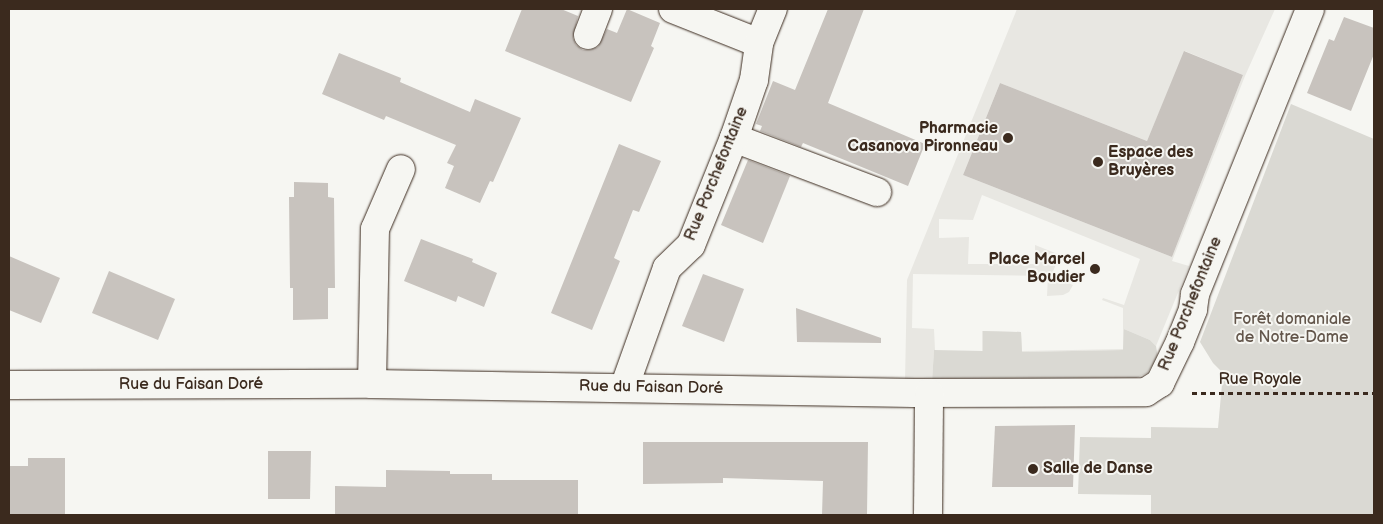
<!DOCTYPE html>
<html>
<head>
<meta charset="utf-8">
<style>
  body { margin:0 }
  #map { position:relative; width:1383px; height:524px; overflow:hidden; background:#f6f6f2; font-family:"Balsamiq Sans",sans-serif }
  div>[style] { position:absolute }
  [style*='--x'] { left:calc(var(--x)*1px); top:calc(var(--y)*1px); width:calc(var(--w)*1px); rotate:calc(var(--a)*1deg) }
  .built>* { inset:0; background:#e8e7e2 }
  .green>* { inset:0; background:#dad9d3 }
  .building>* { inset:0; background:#c8c3be }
  .path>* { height:3px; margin-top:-1.5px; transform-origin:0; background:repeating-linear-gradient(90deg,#3b2a1e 0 5px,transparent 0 9px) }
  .roads { filter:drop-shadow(0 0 1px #3b2a1e) drop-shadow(0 0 1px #3b2a1e) }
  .minor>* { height:28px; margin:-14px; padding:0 14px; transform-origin:14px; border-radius:14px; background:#f6f6f2 }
  .dots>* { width:14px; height:14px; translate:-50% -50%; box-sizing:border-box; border:2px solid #f6f6f2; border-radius:50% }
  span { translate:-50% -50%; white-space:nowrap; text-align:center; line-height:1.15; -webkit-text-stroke:4px #f6f6f2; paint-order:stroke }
  .poi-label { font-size:16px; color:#3b2a1e; font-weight:700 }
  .right { translate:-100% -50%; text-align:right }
  .left { translate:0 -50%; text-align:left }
  .street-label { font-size:16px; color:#3b2a1e }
  .park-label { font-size:16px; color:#63564b }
  .frame { position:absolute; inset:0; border:10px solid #3b2a1e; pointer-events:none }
</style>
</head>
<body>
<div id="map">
  <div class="built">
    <i style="clip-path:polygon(evenodd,1017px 9px,1275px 9px,1245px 76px,1172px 261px,1189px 266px,1156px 346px,1150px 340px,1124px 329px,1124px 350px,1021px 352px,983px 331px,983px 351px,934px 350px,932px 381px,905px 381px,907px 280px,1017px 9px,1185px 51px,1243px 75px,1172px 257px,963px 175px,1000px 83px,1147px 141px,1185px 51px,1017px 9px,982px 195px,1140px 259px,1124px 305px,1103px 298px,1102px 300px,1123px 308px,1123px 349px,1022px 351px,1021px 332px,982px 331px,982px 351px,935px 350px,934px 329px,912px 328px,913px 274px,1048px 276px,1047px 296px,1063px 295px,1069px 292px,1073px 285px,1051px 276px,1060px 255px,1035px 245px,1035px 264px,968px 264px,969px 237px,939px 238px,939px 219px,973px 220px,982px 195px)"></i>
  </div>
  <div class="green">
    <i style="clip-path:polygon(1291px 104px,1374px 139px,1374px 515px,1151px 515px,1151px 495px,1078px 494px,1080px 437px,1151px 438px,1151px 427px,1218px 428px,1223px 373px,1213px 363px,1200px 342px)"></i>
    <i style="clip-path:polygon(1124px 329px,1150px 340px,1156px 346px,1158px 358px,1147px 373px,1128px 382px,932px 381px,934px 350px,983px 351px,983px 331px,1021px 332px,1022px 352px,1123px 350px)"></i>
  </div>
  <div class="building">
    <i style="clip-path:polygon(522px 9px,561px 9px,578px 16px,573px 38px,576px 45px,583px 50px,590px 50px,598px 47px,607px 29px,617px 33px,627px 9px,660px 23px,651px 46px,654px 48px,631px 102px,505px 51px)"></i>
    <i style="clip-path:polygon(828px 9px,864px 9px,828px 103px,925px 144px,908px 186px,803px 143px,801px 147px,760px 131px,762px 126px,756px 124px,773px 81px,795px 90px)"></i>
    <i style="clip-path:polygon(1344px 17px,1374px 28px,1374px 54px,1351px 111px,1307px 93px,1329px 39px,1334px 41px)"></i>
    <i style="clip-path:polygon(1184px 51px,1243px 75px,1172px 257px,963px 175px,1000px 83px,1147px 141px)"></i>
    <i style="clip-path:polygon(339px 53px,401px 78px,400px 82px,470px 112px,475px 99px,521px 118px,493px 182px,490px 181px,480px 203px,445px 188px,454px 166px,447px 163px,456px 145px,386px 116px,384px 120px,322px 94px)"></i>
    <i style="clip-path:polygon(619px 144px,661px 161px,639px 212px,633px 210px,614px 258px,620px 261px,592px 330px,551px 313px)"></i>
    <i style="clip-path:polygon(748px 160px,790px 176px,763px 243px,721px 225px)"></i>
    <i style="clip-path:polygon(294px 182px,328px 183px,328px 197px,334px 198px,335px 288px,328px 288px,328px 319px,293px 320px,293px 288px,290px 288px,289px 197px,294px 197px)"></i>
    <i style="clip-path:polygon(421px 239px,473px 259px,472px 262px,497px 273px,484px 307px,458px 296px,456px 302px,404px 281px)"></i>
    <i style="clip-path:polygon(9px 256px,60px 278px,41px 323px,9px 310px)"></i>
    <i style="clip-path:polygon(109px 271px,175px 299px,158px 340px,92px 313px)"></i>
    <i style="clip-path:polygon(703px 274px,744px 289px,724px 342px,682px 326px)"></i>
    <i style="clip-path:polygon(796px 308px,881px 338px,881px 343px,797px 342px)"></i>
    <i style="clip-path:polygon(1075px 425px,1073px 487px,992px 487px,995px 426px)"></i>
    <i style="clip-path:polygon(643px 442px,868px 442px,867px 515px,822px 515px,823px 481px,723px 478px,723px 483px,643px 484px)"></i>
    <i style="clip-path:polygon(268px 451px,311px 451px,310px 499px,268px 499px)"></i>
    <i style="clip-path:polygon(28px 458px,65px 458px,65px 515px,9px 515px,9px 466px,28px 466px)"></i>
    <i style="clip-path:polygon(386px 470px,450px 471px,450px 474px,492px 474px,492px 480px,578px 480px,578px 515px,335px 515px,335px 486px,386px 487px)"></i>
  </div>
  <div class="path">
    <i style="--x:1192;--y:393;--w:182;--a:0"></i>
  </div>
  <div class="roads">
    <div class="minor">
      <i style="--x:673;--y:9;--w:92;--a:21.6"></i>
      <i style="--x:588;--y:35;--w:28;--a:-69"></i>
      <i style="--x:734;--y:138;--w:153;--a:20.7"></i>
      <i style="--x:372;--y:384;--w:155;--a:-88.9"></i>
      <i style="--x:375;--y:229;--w:65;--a:-66.6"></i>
      <i style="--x:9;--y:385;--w:363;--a:-0.2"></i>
      <i style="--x:372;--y:384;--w:542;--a:0.95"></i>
      <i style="--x:914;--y:393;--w:232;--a:-0.2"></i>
      <i style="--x:1146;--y:392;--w:17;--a:-33"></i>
      <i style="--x:1160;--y:383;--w:46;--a:-64"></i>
      <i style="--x:1180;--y:342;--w:35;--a:-68"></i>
      <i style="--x:1193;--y:309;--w:15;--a:-82"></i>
      <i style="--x:1195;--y:294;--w:307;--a:-68"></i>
      <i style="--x:624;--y:388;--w:127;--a:-70.3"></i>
      <i style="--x:667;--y:268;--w:33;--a:-44"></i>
      <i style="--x:691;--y:245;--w:115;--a:-68.1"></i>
      <i style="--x:734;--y:138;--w:61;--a:-71"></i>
      <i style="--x:754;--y:80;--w:37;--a:-82"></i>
      <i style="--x:759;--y:43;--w:37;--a:-68"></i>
      <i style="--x:928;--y:515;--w:122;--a:-89.5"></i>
    </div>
  </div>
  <div class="dots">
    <i style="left:1008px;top:138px;background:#3b2a1e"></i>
    <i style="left:1098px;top:162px;background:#3b2a1e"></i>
    <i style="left:1095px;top:269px;background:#3b2a1e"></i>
    <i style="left:1033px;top:469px;background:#3b2a1e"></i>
  </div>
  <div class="poi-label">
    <span class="right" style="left:998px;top:138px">Pharmacie<br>Casanova Pironneau</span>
    <span class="left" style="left:1108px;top:162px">Espace des<br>Bruyères</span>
    <span class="right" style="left:1085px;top:269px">Place Marcel<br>Boudier</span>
    <span class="left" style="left:1043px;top:469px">Salle de Danse</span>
  </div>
  <div class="street-label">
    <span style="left:717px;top:174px;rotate:-68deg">Rue Porchefontaine</span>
    <span style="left:1191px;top:304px;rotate:-68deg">Rue Porchefontaine</span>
    <span style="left:1260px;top:380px">Rue Royale</span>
    <span style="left:191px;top:385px">Rue du Faisan Doré</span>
    <span style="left:651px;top:388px;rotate:1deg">Rue du Faisan Doré</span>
  </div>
  <div class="park-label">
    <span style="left:1292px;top:329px">Forêt domaniale<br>de Notre-Dame</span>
  </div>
  <div class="frame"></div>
</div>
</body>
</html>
